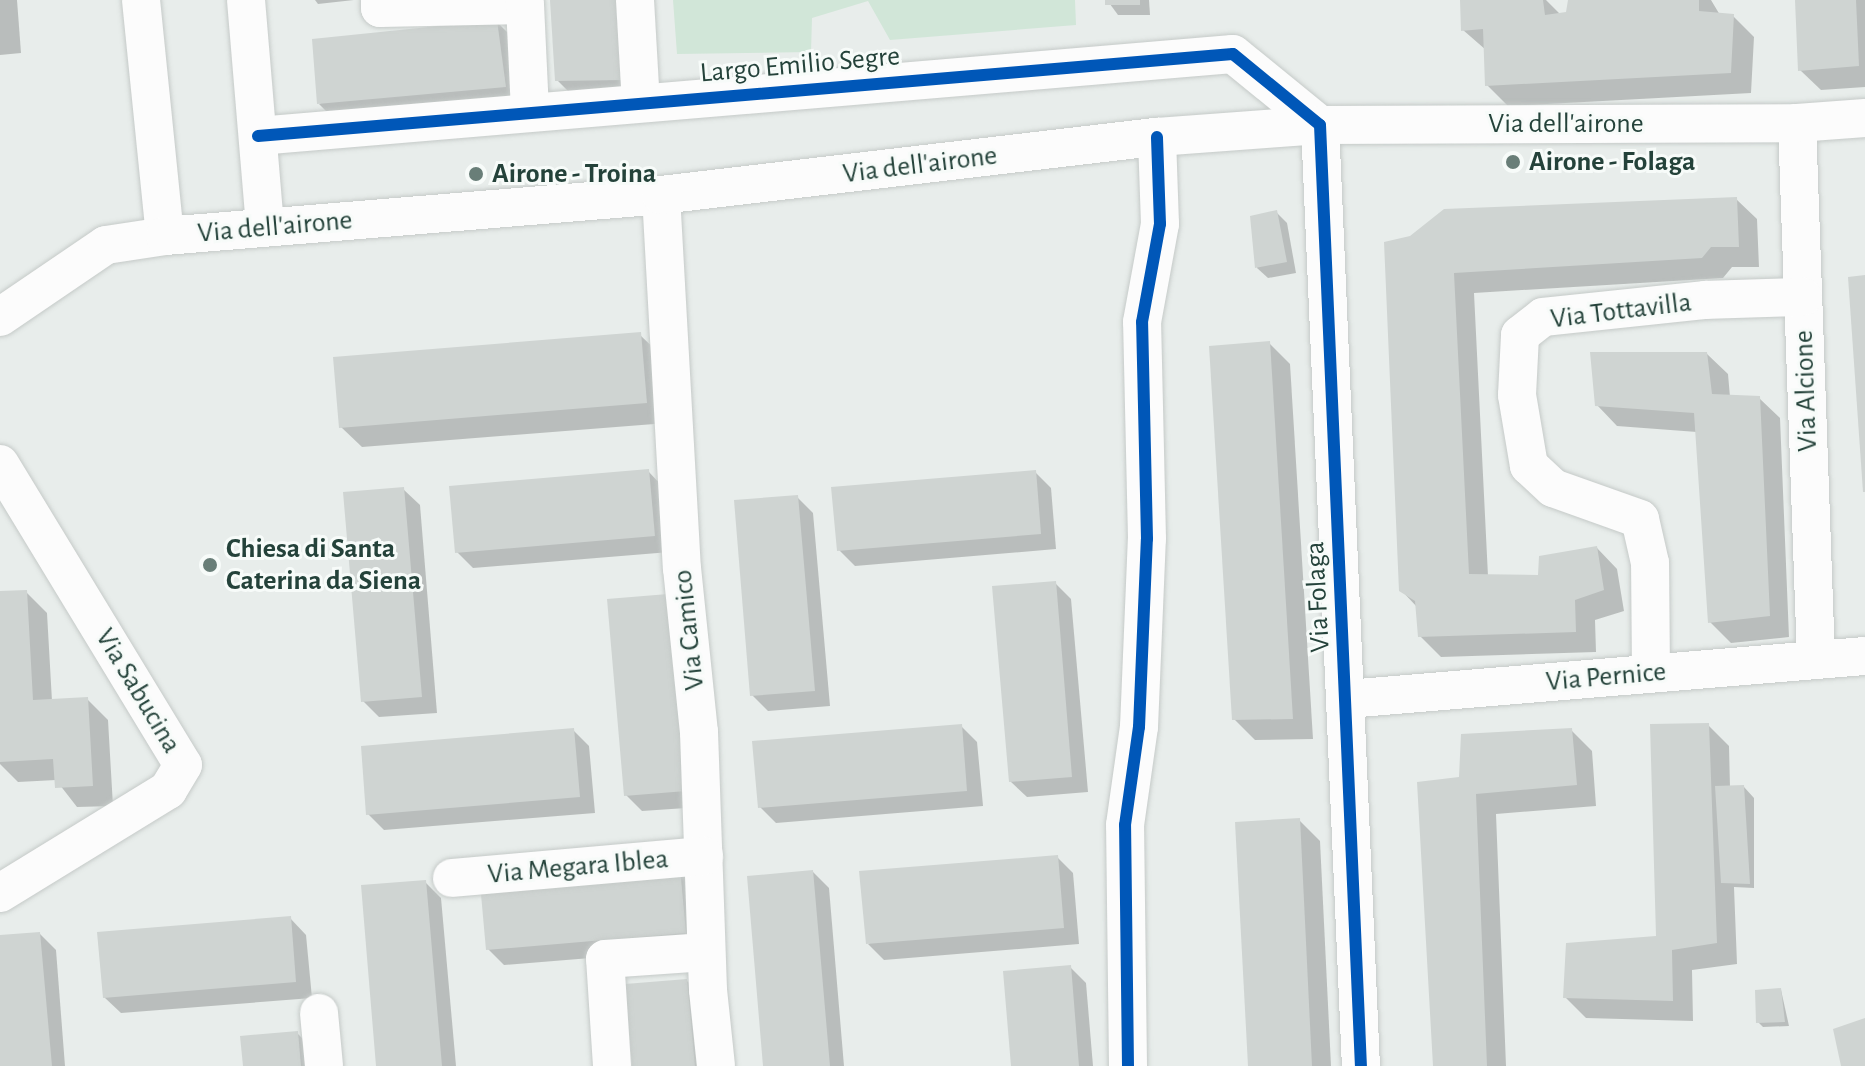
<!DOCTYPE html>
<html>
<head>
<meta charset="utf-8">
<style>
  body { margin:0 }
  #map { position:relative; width:1865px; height:1066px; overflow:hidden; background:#e8edeb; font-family:"Alegreya Sans",sans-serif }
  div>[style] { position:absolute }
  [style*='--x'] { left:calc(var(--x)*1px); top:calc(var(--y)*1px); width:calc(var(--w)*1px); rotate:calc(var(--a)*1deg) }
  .green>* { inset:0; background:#d1e6d8 }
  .shadow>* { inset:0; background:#0003 }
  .building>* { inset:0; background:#cfd4d2 }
  .roads { filter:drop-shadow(0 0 2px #c5cac8) drop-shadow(0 0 2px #c5cac8) }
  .minor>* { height:38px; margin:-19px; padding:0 19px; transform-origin:19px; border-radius:19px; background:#fcfcfc }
  .cycleway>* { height:12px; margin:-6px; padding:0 6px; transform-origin:6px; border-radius:6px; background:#0057b8 }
  .dots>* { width:22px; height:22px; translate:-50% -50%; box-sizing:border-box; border:4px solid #f7fbf9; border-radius:50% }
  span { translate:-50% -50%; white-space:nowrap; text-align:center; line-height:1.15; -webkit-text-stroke:6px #f7fbf9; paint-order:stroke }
  .street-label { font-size:28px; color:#24423a }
  .poi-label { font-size:28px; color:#24423a; font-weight:700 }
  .left { translate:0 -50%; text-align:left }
</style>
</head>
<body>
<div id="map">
  <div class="green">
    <i style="clip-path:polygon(673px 0,1075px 0,1076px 25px,890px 40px,868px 1px,812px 18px,811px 52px,677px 54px)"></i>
  </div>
  <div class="shadow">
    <i style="clip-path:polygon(0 0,17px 0,21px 53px,0 55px)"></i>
    <i style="clip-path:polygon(315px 0,354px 0,318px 4px)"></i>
    <i style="clip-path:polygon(552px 0,639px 96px,573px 96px,557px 80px)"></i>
    <i style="clip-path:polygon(1107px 0,1149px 0,1150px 15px,1118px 15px)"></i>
    <i style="clip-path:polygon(1464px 0,1546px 0,1560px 14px,1568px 13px,1570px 0,1711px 0,1720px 15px,1733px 16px,1754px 37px,1751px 93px,1508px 106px,1487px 85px,1486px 50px,1463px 30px)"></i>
    <i style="clip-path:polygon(1797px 0,1865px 0,1865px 87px,1821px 90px,1800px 70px)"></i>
    <i style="clip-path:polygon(497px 22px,513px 38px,521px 102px,335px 120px,319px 104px)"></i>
    <i style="clip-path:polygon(1736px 199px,1757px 219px,1759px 267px,1732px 267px,1723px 278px,1474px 293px,1488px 576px,1540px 577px,1597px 548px,1617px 569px,1624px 611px,1595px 620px,1596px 652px,1441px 657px,1420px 636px,1417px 607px,1401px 590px,1386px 243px)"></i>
    <i style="clip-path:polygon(1276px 212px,1287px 223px,1296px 273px,1268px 278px,1257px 268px)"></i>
    <i style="clip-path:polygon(640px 335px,661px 355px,667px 423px,362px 447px,341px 427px)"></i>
    <i style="clip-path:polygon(1269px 343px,1290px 364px,1313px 739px,1255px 740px,1234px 719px)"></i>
    <i style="clip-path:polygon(1707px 354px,1728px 374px,1730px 397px,1759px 398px,1780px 418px,1789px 637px,1731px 643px,1710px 622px,1697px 432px,1617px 426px,1597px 405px)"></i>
    <i style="clip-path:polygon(648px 471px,664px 488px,670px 552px,473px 568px,457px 552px)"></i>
    <i style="clip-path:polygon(1035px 472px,1051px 488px,1056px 549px,855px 566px,839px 550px)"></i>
    <i style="clip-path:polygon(403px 489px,420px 505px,437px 713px,379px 717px,363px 701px)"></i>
    <i style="clip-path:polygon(797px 497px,813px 513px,830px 706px,768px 711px,752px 695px)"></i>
    <i style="clip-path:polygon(1055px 583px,1071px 599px,1088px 792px,1027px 797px,1010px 781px)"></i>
    <i style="clip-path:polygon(26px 592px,47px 613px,52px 701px,87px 699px,108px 720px,113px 806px,77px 807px,56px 780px,18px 782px,0 764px,0 593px)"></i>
    <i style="clip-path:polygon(609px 601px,701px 807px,642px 811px,626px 795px)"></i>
    <i style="clip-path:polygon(1708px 725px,1729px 746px,1730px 787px,1744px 787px,1754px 798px,1754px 888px,1734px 887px,1737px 964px,1692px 970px,1693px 1021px,1586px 1018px,1565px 997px,1658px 938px)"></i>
    <i style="clip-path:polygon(961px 726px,977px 742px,983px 806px,776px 823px,760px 807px)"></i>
    <i style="clip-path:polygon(573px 730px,589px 746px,595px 813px,384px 830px,368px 814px)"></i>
    <i style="clip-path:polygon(1571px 730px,1592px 751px,1596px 806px,1496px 814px,1506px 1066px,1435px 1066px,1461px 779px)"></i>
    <i style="clip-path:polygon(1299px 820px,1320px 841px,1331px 1066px,1251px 1066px)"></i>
    <i style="clip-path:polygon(1057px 857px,1073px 873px,1079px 944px,884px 960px,868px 944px)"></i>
    <i style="clip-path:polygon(680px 869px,696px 885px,701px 949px,504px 965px,488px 949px)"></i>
    <i style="clip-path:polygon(813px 872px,829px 888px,844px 1066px,765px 1066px)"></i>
    <i style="clip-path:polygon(425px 882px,441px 898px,456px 1066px,378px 1066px)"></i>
    <i style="clip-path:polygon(290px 918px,306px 935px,312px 998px,121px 1013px,104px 997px)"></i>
    <i style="clip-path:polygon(40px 934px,56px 950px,65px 1066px,0 1066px,0 937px)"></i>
    <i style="clip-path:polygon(1070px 967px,1086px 983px,1093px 1066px,1013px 1066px)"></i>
    <i style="clip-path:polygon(687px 981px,703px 997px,709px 1066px,634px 1066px)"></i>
    <i style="clip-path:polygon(1781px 990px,1789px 1026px,1763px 1027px,1758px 1022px)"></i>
    <i style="clip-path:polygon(297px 1033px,313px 1049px,314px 1066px,245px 1066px)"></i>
  </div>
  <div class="building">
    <i style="clip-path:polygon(550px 0,618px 0,624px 80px,555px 81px)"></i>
    <i style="clip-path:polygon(1105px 0,1140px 0,1140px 5px,1105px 5px)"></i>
    <i style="clip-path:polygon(1460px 0,1543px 0,1545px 15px,1566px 12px,1568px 0,1699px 0,1699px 11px,1734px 14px,1731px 73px,1485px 86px,1483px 29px,1461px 31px)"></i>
    <i style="clip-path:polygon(1795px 0,1856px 0,1859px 66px,1798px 71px)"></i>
    <i style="clip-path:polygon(497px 20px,506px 87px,317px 104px,312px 39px)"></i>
    <i style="clip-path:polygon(1737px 197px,1739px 247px,1711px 247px,1702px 258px,1454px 273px,1469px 574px,1538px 575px,1539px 556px,1597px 546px,1604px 590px,1575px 600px,1576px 632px,1418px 637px,1415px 601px,1399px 591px,1384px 242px,1410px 236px,1444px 209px)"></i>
    <i style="clip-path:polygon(1277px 210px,1287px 262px,1255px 268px,1250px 216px)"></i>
    <i style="clip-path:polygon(1865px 275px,1865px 492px,1863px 492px,1848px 277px)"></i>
    <i style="clip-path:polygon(641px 332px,647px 403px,339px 428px,333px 357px)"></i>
    <i style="clip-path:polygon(1270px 341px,1293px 719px,1232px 720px,1209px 346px)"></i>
    <i style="clip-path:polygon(1590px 352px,1707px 352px,1712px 394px,1760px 396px,1770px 616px,1708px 623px,1694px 413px,1595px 406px)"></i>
    <i style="clip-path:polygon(649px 469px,655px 536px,455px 553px,449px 486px)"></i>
    <i style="clip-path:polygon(1036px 470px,1041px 534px,837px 551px,831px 487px)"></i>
    <i style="clip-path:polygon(404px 487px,422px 697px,361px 702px,343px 492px)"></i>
    <i style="clip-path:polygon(798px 495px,815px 691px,750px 696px,734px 500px)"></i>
    <i style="clip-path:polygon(1056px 581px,1072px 777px,1009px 782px,992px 586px)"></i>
    <i style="clip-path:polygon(27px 590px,33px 700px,88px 697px,93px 786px,55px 788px,53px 759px,0 762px,0 591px)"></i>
    <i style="clip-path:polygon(668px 594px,686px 791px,624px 796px,607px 599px)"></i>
    <i style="clip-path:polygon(1709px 723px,1717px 943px,1672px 950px,1673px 1001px,1563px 998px,1566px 943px,1656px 936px,1650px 724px)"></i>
    <i style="clip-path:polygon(962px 724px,967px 791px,758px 808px,752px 741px)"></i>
    <i style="clip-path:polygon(574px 728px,580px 797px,366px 815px,361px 746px)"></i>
    <i style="clip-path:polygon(1572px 728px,1577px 785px,1476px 794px,1487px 1066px,1433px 1066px,1417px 782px,1459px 777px,1461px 734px)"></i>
    <i style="clip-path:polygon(1744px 785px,1750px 884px,1721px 883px,1715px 786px)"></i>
    <i style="clip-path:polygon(1300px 818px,1312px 1066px,1248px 1066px,1235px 822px)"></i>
    <i style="clip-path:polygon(1058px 855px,1064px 928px,866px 944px,859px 871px)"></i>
    <i style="clip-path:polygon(680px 867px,686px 933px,486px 950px,480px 883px)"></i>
    <i style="clip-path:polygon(813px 870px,830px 1066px,763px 1066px,747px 876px)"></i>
    <i style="clip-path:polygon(426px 880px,442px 1066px,376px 1066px,361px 885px)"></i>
    <i style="clip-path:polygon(291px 916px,296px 982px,103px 998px,97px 932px)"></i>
    <i style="clip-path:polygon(40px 932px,52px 1066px,0 1066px,0 935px)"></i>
    <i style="clip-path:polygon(1071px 965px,1079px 1066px,1011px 1066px,1003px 971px)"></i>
    <i style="clip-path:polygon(687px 979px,695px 1066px,632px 1066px,625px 984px)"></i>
    <i style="clip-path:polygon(1781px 988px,1785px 1022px,1756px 1023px,1755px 990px)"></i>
    <i style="clip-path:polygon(1865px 1018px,1865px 1066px,1841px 1066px,1833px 1029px)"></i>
    <i style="clip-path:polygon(298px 1031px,301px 1066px,243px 1066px,240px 1036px)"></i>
  </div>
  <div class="roads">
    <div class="minor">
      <i style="--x:141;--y:0;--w:237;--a:84.2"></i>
      <i style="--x:246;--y:0;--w:228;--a:85.2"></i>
      <i style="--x:380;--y:0;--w:8;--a:90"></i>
      <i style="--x:380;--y:8;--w:145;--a:-1.2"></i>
      <i style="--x:525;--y:5;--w:107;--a:87.3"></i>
      <i style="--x:635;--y:0;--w:103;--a:86.7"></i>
      <i style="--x:1797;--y:123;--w:536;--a:87.97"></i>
      <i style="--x:258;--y:136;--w:978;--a:-4.81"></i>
      <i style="--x:1233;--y:54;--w:112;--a:39.2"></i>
      <i style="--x:1320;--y:125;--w:942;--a:87.51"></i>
      <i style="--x:661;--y:195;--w:374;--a:86.8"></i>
      <i style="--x:682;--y:568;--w:165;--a:84.1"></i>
      <i style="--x:699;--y:732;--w:258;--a:88"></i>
      <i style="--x:708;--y:990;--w:76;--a:84"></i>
      <i style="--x:0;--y:317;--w:128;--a:-34.2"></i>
      <i style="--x:106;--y:245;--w:60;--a:-8.7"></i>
      <i style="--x:165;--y:236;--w:498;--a:-4.7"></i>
      <i style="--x:661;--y:195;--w:499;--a:-6.7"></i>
      <i style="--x:1157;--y:137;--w:163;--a:-4.2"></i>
      <i style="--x:1320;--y:125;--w:477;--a:-0.2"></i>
      <i style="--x:1797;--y:123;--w:68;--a:-4.2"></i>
      <i style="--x:0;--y:464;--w:352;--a:58.7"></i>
      <i style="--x:183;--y:765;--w:29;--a:121"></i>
      <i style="--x:168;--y:790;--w:197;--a:148.5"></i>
      <i style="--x:1651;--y:673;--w:110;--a:-90.5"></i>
      <i style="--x:1650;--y:563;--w:45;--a:-102.8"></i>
      <i style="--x:1640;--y:519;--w:92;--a:-160.4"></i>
      <i style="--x:1553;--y:488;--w:33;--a:-137"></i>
      <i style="--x:1529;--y:466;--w:72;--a:-99.6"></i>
      <i style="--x:1517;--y:395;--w:60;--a:-87.1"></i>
      <i style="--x:1520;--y:335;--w:29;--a:-38"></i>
      <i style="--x:1543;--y:317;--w:164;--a:-6"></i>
      <i style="--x:1706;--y:300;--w:97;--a:-1.8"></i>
      <i style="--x:1347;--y:699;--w:520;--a:-4.75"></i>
      <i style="--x:452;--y:878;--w:253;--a:-5"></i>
      <i style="--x:319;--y:1013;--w:53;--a:84.6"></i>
      <i style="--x:612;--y:1066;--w:107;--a:-93.7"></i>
      <i style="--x:605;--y:959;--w:101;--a:-4"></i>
      <i style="--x:1128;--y:1066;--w:241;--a:-90.7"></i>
      <i style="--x:1125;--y:825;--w:99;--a:-81.9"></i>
      <i style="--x:1139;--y:727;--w:188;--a:-87.6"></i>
      <i style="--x:1147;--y:539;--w:217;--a:-91.3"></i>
      <i style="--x:1142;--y:322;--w:100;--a:-79.6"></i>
      <i style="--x:1160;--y:224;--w:87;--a:-92"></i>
    </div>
  </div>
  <div class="cycleway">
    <i style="--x:258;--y:136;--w:978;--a:-4.81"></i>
    <i style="--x:1233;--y:54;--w:112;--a:39.2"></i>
    <i style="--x:1320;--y:125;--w:942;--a:87.51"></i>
    <i style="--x:1128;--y:1066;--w:241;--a:-90.7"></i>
    <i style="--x:1125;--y:825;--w:99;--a:-81.9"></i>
    <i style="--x:1139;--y:727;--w:188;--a:-87.6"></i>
    <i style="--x:1147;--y:539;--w:217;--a:-91.3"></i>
    <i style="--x:1142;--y:322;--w:100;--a:-79.6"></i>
    <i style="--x:1160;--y:224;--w:87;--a:-92"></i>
  </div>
  <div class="dots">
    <i style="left:1513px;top:162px;background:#697e78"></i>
    <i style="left:476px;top:174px;background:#697e78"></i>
    <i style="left:210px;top:565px;background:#697e78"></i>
  </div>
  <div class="street-label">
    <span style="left:800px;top:65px;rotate:-5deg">Largo Emilio Segre</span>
    <span style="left:1566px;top:124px">Via dell'airone</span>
    <span style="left:920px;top:165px;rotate:-7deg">Via dell'airone</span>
    <span style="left:275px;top:227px;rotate:-5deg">Via dell'airone</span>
    <span style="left:1621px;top:311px;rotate:-7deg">Via Tottavilla</span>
    <span style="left:1806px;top:391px;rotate:-92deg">Via Alcione</span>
    <span style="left:1318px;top:597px;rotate:-93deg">Via Folaga</span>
    <span style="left:689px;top:630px;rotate:-96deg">Via Camico</span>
    <span style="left:1606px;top:677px;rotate:-5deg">Via Pernice</span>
    <span style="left:138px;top:691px;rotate:59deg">Via Sabucina</span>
    <span style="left:578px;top:867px;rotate:-5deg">Via Megara Iblea</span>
  </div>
  <div class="poi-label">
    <span class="left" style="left:1529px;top:162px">Airone - Folaga</span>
    <span class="left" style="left:492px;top:174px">Airone - Troina</span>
    <span class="left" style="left:226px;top:565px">Chiesa di Santa<br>Caterina da Siena</span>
  </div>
</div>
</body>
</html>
